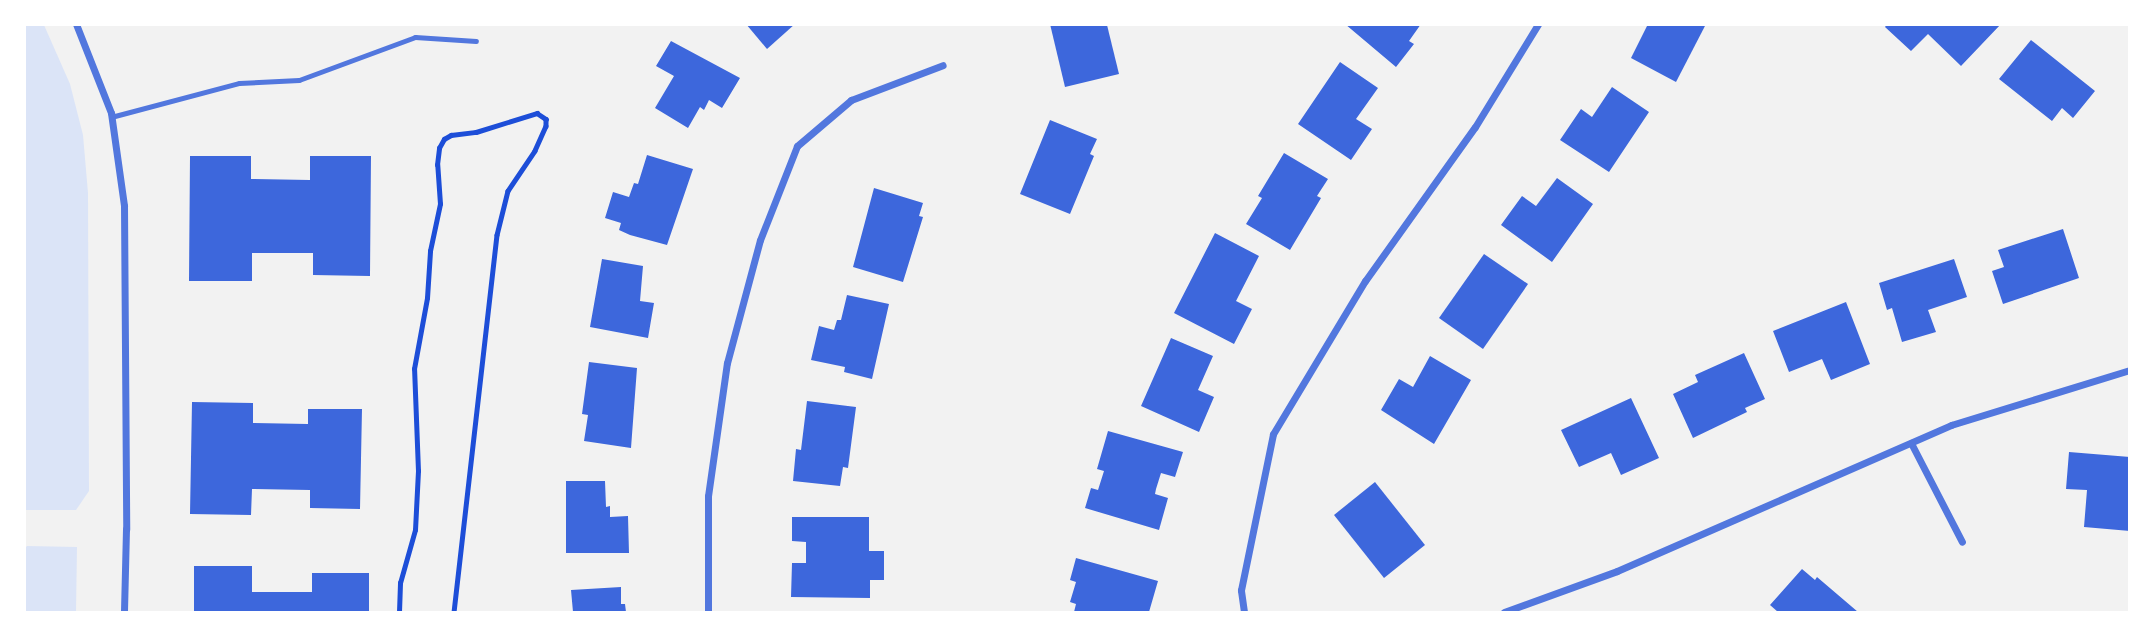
<!DOCTYPE html>
<html>
<head>
<meta charset="utf-8">
<style>
  body { margin:0 }
  #map { position:relative; width:2154px; height:637px; overflow:hidden; background:#f2f2f2; font-family:Arial,sans-serif }
  div>[style] { position:absolute }
  [style*='--x'] { left:calc(var(--x)*1px); top:calc(var(--y)*1px); width:calc(var(--w)*1px); rotate:calc(var(--a)*1deg) }
  .green>* { inset:0; background:#dbe4f7 }
  .building>* { inset:0; background:#3d67dc }
  .path>* { height:4.5px; margin:-2.25px; padding:0 2.25px; transform-origin:2.25px; border-radius:2.25px; background:#1d4ed8 }
  .service>* { height:5px; margin:-2.5px; padding:0 2.5px; transform-origin:2.5px; border-radius:2.5px; background:#5277de }
  .minor>* { height:7px; margin:-3.5px; padding:0 3.5px; transform-origin:3.5px; border-radius:3.5px; background:#5277de }
  span { translate:-50% -50%; white-space:nowrap; text-align:center; line-height:1.15; -webkit-text-stroke:5px #fff; paint-order:stroke }
  .frame { position:absolute; inset:0; border:26px solid #fff; pointer-events:none }
</style>
</head>
<body>
<div id="map">
  <div class="green">
    <i style="clip-path:polygon(44px 25px,70px 84px,83px 135px,88px 193px,89px 491px,76px 510px,25px 510px,24px 25px)"></i>
    <i style="clip-path:polygon(27px 546px,77px 547px,76px 612px,25px 612px,24px 549px)"></i>
  </div>
  <div class="building">
    <i style="clip-path:polygon(746px 24px,795px 24px,767px 49px)"></i>
    <i style="clip-path:polygon(1050px 24px,1107px 25px,1119px 74px,1065px 87px)"></i>
    <i style="clip-path:polygon(1345px 24px,1421px 24px,1409px 41px,1414px 44px,1396px 67px)"></i>
    <i style="clip-path:polygon(1648px 24px,1706px 24px,1676px 82px,1631px 58px)"></i>
    <i style="clip-path:polygon(1887px 24px,2001px 24px,1961px 66px,1928px 34px,1911px 51px,1885px 27px)"></i>
    <i style="clip-path:polygon(2031px 40px,2095px 91px,2073px 118px,2062px 108px,2052px 121px,1999px 79px)"></i>
    <i style="clip-path:polygon(671px 41px,740px 78px,722px 108px,709px 100px,704px 110px,700px 107px,688px 128px,655px 108px,674px 76px,656px 66px)"></i>
    <i style="clip-path:polygon(1340px 62px,1378px 88px,1356px 119px,1372px 129px,1351px 160px,1298px 124px)"></i>
    <i style="clip-path:polygon(1612px 87px,1649px 112px,1609px 172px,1560px 140px,1581px 109px,1592px 117px)"></i>
    <i style="clip-path:polygon(1050px 120px,1097px 139px,1090px 154px,1094px 156px,1070px 214px,1020px 194px)"></i>
    <i style="clip-path:polygon(1284px 153px,1328px 179px,1317px 196px,1321px 198px,1290px 250px,1246px 224px,1262px 198px,1258px 196px)"></i>
    <i style="clip-path:polygon(647px 155px,693px 169px,667px 245px,630px 235px,619px 230px,621px 223px,605px 218px,613px 192px,629px 197px,634px 183px,638px 184px)"></i>
    <i style="clip-path:polygon(190px 156px,251px 156px,251px 179px,310px 180px,310px 156px,371px 156px,370px 276px,313px 275px,313px 253px,252px 253px,252px 281px,189px 281px)"></i>
    <i style="clip-path:polygon(1557px 178px,1593px 204px,1552px 262px,1501px 225px,1522px 196px,1536px 206px)"></i>
    <i style="clip-path:polygon(874px 188px,923px 203px,919px 216px,923px 217px,903px 282px,853px 267px)"></i>
    <i style="clip-path:polygon(2063px 229px,2079px 278px,2003px 304px,1992px 271px,2004px 267px,1998px 250px)"></i>
    <i style="clip-path:polygon(1215px 233px,1259px 256px,1236px 301px,1252px 309px,1234px 344px,1174px 313px)"></i>
    <i style="clip-path:polygon(1484px 254px,1528px 284px,1483px 349px,1439px 318px)"></i>
    <i style="clip-path:polygon(602px 259px,643px 266px,640px 301px,654px 303px,648px 338px,590px 327px)"></i>
    <i style="clip-path:polygon(1954px 259px,1967px 297px,1928px 310px,1936px 332px,1902px 342px,1892px 308px,1887px 310px,1879px 283px)"></i>
    <i style="clip-path:polygon(847px 295px,889px 304px,872px 379px,844px 372px,845px 367px,811px 360px,819px 326px,834px 330px,837px 320px,841px 320px)"></i>
    <i style="clip-path:polygon(1846px 302px,1870px 364px,1831px 380px,1822px 359px,1789px 372px,1773px 331px)"></i>
    <i style="clip-path:polygon(1171px 338px,1213px 356px,1198px 390px,1214px 397px,1199px 432px,1141px 406px)"></i>
    <i style="clip-path:polygon(1744px 353px,1765px 399px,1745px 408px,1747px 412px,1693px 438px,1673px 394px,1698px 382px,1695px 375px)"></i>
    <i style="clip-path:polygon(1430px 356px,1471px 380px,1434px 444px,1381px 410px,1399px 379px,1413px 387px)"></i>
    <i style="clip-path:polygon(589px 362px,637px 368px,631px 448px,584px 441px,588px 415px,582px 414px)"></i>
    <i style="clip-path:polygon(1631px 398px,1659px 458px,1621px 475px,1611px 453px,1579px 467px,1561px 430px)"></i>
    <i style="clip-path:polygon(807px 401px,856px 407px,848px 468px,843px 467px,840px 486px,793px 481px,796px 449px,801px 450px)"></i>
    <i style="clip-path:polygon(192px 402px,253px 403px,253px 423px,308px 424px,308px 409px,362px 409px,360px 509px,310px 508px,310px 490px,252px 489px,251px 515px,190px 514px)"></i>
    <i style="clip-path:polygon(1108px 431px,1183px 452px,1175px 477px,1161px 473px,1156px 489px,1155px 494px,1168px 498px,1159px 530px,1085px 508px,1091px 488px,1098px 490px,1104px 471px,1097px 469px)"></i>
    <i style="clip-path:polygon(2069px 452px,2130px 457px,2130px 531px,2084px 527px,2087px 490px,2066px 489px)"></i>
    <i style="clip-path:polygon(566px 481px,605px 481px,606px 507px,610px 506px,610px 517px,628px 516px,629px 553px,566px 553px)"></i>
    <i style="clip-path:polygon(1375px 482px,1425px 545px,1384px 578px,1334px 515px)"></i>
    <i style="clip-path:polygon(792px 517px,869px 517px,869px 551px,884px 551px,884px 580px,870px 580px,870px 598px,791px 597px,792px 563px,806px 563px,806px 542px,792px 541px)"></i>
    <i style="clip-path:polygon(1076px 558px,1158px 581px,1149px 612px,1074px 612px,1076px 604px,1070px 602px,1076px 582px,1070px 580px)"></i>
    <i style="clip-path:polygon(194px 566px,252px 566px,252px 592px,312px 592px,312px 573px,369px 573px,369px 612px,194px 612px)"></i>
    <i style="clip-path:polygon(1802px 569px,1815px 580px,1817px 577px,1858px 612px,1778px 612px,1770px 605px)"></i>
    <i style="clip-path:polygon(621px 587px,621px 604px,625px 604px,626px 612px,573px 612px,571px 590px)"></i>
  </div>
  <div class="path">
    <i style="--x:399;--y:612;--w:29;--a:-88"></i>
    <i style="--x:400;--y:583;--w:55;--a:-74.2"></i>
    <i style="--x:415;--y:530;--w:59;--a:-87.1"></i>
    <i style="--x:418;--y:471;--w:102;--a:-92.2"></i>
    <i style="--x:414;--y:369;--w:72;--a:-79.6"></i>
    <i style="--x:427;--y:298;--w:47;--a:-86.3"></i>
    <i style="--x:430;--y:251;--w:48;--a:-78"></i>
    <i style="--x:440;--y:204;--w:39;--a:-94"></i>
    <i style="--x:437;--y:165;--w:17;--a:-83"></i>
    <i style="--x:439;--y:148;--w:10;--a:-61"></i>
    <i style="--x:444;--y:139;--w:8;--a:-30"></i>
    <i style="--x:451;--y:135;--w:25;--a:-7"></i>
    <i style="--x:476;--y:132;--w:64;--a:-17.3"></i>
    <i style="--x:537;--y:113;--w:11;--a:34"></i>
    <i style="--x:546;--y:119;--w:7;--a:90"></i>
    <i style="--x:546;--y:126;--w:27;--a:114"></i>
    <i style="--x:535;--y:151;--w:48;--a:124"></i>
    <i style="--x:508;--y:191;--w:45;--a:104"></i>
    <i style="--x:497;--y:235;--w:379;--a:96.5"></i>
  </div>
  <div class="service">
    <i style="--x:111;--y:117;--w:132;--a:-14.9"></i>
    <i style="--x:239;--y:83;--w:60;--a:-2.9"></i>
    <i style="--x:299;--y:80;--w:124;--a:-20.3"></i>
    <i style="--x:415;--y:37;--w:61;--a:3.8"></i>
  </div>
  <div class="minor">
    <i style="--x:76;--y:24;--w:96;--a:68.5"></i>
    <i style="--x:111;--y:113;--w:94;--a:82"></i>
    <i style="--x:124;--y:206;--w:323;--a:89.6"></i>
    <i style="--x:126;--y:529;--w:83;--a:91.4"></i>
    <i style="--x:1911;--y:443;--w:111;--a:62.7"></i>
    <i style="--x:708;--y:612;--w:116;--a:-90"></i>
    <i style="--x:708;--y:496;--w:134;--a:-81.9"></i>
    <i style="--x:727;--y:363;--w:127;--a:-75"></i>
    <i style="--x:760;--y:240;--w:101;--a:-68.5"></i>
    <i style="--x:797;--y:146;--w:71;--a:-40.4"></i>
    <i style="--x:851;--y:100;--w:98;--a:-20.8"></i>
    <i style="--x:1244;--y:612;--w:22;--a:-98"></i>
    <i style="--x:1241;--y:590;--w:159;--a:-78.4"></i>
    <i style="--x:1273;--y:434;--w:179;--a:-59"></i>
    <i style="--x:1365;--y:281;--w:189;--a:-54.5"></i>
    <i style="--x:1475;--y:127;--w:121;--a:-58.5"></i>
    <i style="--x:1504;--y:612;--w:120;--a:-19.9"></i>
    <i style="--x:1617;--y:571;--w:365;--a:-23.6"></i>
    <i style="--x:1951;--y:425;--w:187;--a:-17.1"></i>
  </div>
  <div class="frame"></div>
</div>
</body>
</html>
